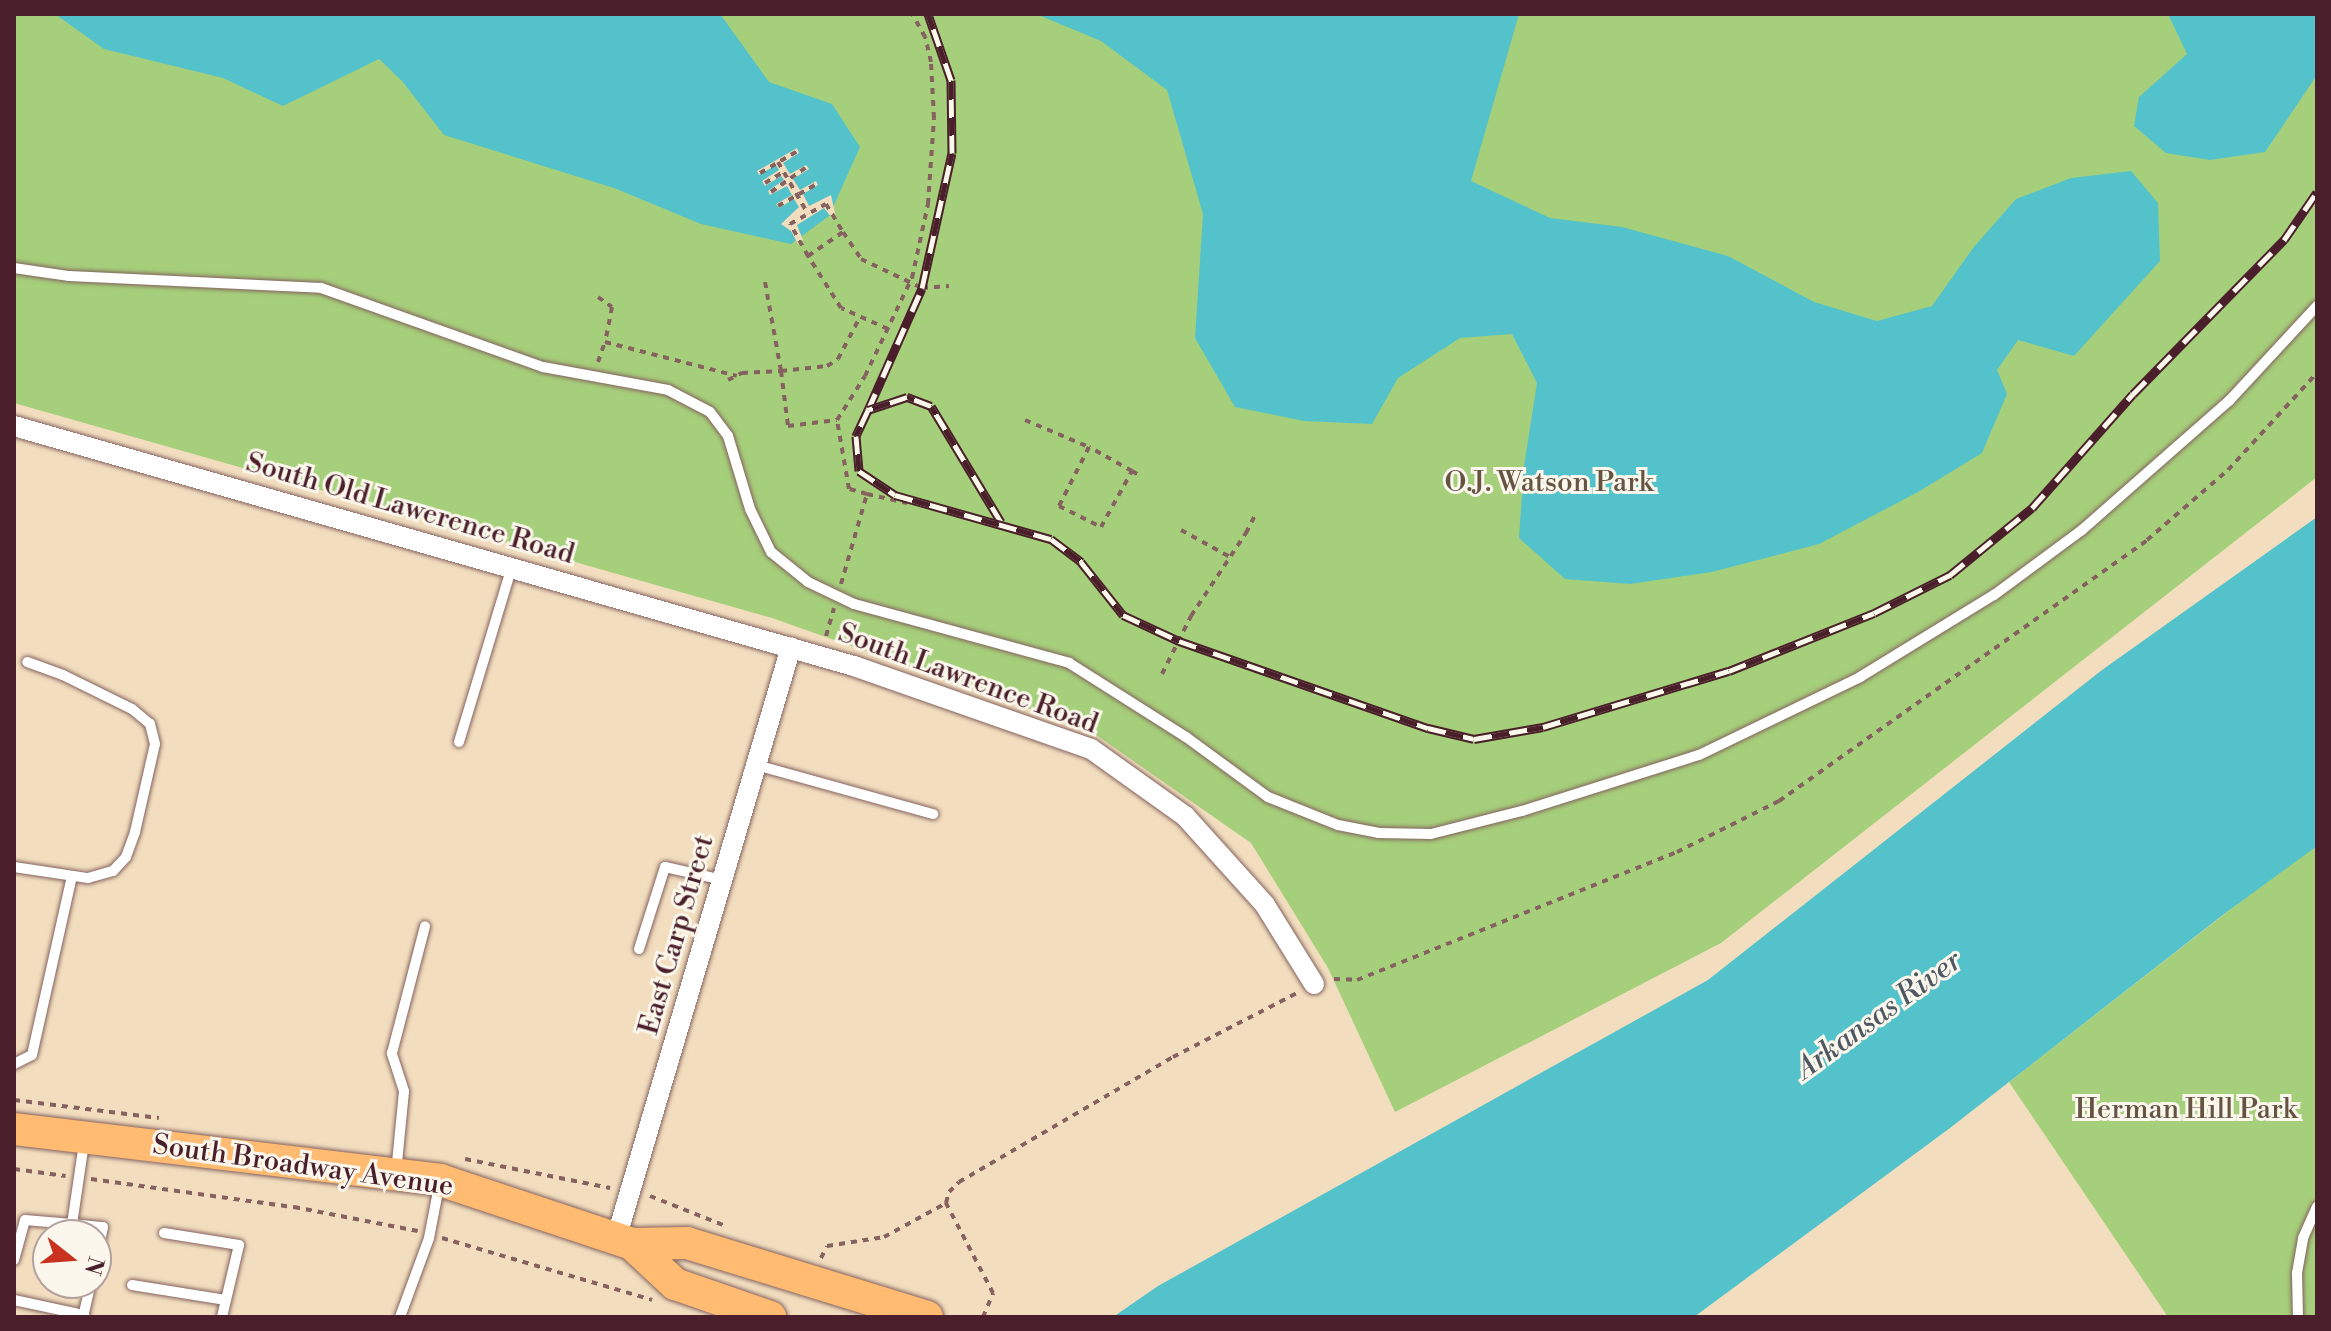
<!DOCTYPE html>
<html>
<head>
<meta charset="utf-8">
<style>
  body { margin:0 }
  #map { position:relative; width:2331px; height:1331px; overflow:hidden; background:#f2debf; font-family:"Libre Bodoni",serif }
  div>[style] { position:absolute }
  [style*='--x'] { left:calc(var(--x)*1px); top:calc(var(--y)*1px); width:calc(var(--w)*1px); rotate:calc(var(--a)*1deg) }
  .green>* { inset:0; background:#a6cf7b }
  .water>* { inset:0; background:#54c2ca }
  .pier>* { inset:0; background:#f2debf }
  .path>* { height:4px; margin-top:-2px; transform-origin:0; background:repeating-linear-gradient(90deg,#85625f 0 6px,transparent 0 12px) }
  .roads { filter:drop-shadow(0 0 2px #85625f) drop-shadow(0 0 2px #85625f) }
  .lane>* { height:10px; margin:-5px; padding:0 5px; transform-origin:5px; border-radius:5px; background:#fff }
  .street>* { height:20px; margin:-10px; padding:0 10px; transform-origin:10px; border-radius:10px; background:#fff }
  .primary>* { height:32px; margin:-16px; padding:0 16px; transform-origin:16px; border-radius:16px; background:#ffbb71 }
  .rail>* { height:9px; margin-top:-4.5px; transform-origin:0; background:repeating-linear-gradient(90deg,#fbf7ec 0 18px,#4a1f2b 0 36px); box-sizing:border-box; border-block:2px solid #4a1f2b }
  span { translate:-50% -50%; white-space:nowrap; text-align:center; line-height:1.15; -webkit-text-stroke:6px #fbf7ec; paint-order:stroke }
  .park-label { font-size:28px; color:#665443 }
  .street-label { font-size:28px; color:#4a1f2b }
  .water-label { font-size:30px; color:#4e5863; font-style:italic }
  .frame { position:absolute; inset:0; border:16px solid #4a1f2b; pointer-events:none }
  .north { position:absolute; left:32px; top:1219px; width:80px; height:80px; box-sizing:border-box; background:#fbf7ec; border:2px solid #b4a19f; border-radius:50%; rotate:107deg; font-size:22px; font-weight:700; line-height:32px; text-align:center; color:#4a1f2b }
  .north::after { content:''; display:block; margin:auto; width:28px; height:36px; background:#c8321e; clip-path:polygon(50% 0,100% 100%,50% 72%,0 100%) }
</style>
</head>
<body>
<div id="map">
  <div class="green">
    <i style="clip-path:polygon(14px 14px,2317px 14px,2317px 477px,1721px 943px,1395px 1112px,1328px 968px,1251px 843px,1089px 730px,772px 618px,14px 403px)"></i>
    <i style="clip-path:polygon(2317px 842px,2317px 1317px,2168px 1317px,2009px 1082px)"></i>
  </div>
  <div class="water">
    <i style="clip-path:polygon(55px 14px,720px 14px,769px 82px,832px 104px,860px 147px,829px 216px,791px 244px,701px 224px,614px 188px,444px 135px,402px 81px,379px 59px,283px 106px,223px 78px,104px 49px)"></i>
    <i style="clip-path:polygon(1036px 14px,1519px 14px,1471px 181px,1550px 218px,1622px 227px,1728px 256px,1814px 302px,1877px 321px,1932px 306px,1973px 248px,2016px 199px,2071px 178px,2131px 171px,2158px 203px,2160px 261px,2074px 356px,2018px 340px,1997px 370px,2007px 394px,1982px 453px,1918px 492px,1819px 544px,1712px 572px,1630px 584px,1565px 579px,1519px 538px,1524px 466px,1537px 383px,1512px 334px,1460px 338px,1398px 378px,1372px 424px,1304px 421px,1235px 407px,1195px 338px,1203px 214px,1167px 90px,1101px 41px)"></i>
    <i style="clip-path:polygon(2168px 14px,2317px 14px,2317px 75px,2265px 152px,2210px 160px,2166px 153px,2134px 126px,2139px 97px,2187px 54px)"></i>
    <i style="clip-path:polygon(2317px 517px,2317px 846px,2224px 914px,1950px 1128px,1694px 1317px,1113px 1317px,1158px 1286px,1708px 980px,2102px 670px)"></i>
  </div>
  <div class="pier">
    <i style="clip-path:polygon(797px 148px,799px 153px,783px 163px,790px 174px,806px 165px,809px 169px,793px 179px,800px 190px,816px 181px,818px 185px,803px 194px,809px 206px,831px 195px,835px 213px,832px 218px,824px 208px,797px 225px,803px 240px,798px 244px,791px 231px,781px 224px,799px 207px,794px 199px,779px 208px,776px 204px,792px 195px,787px 186px,770px 195px,768px 191px,784px 180px,781px 176px,765px 186px,762px 181px,779px 170px,776px 165px,759px 175px,757px 171px)"></i>
  </div>
  <div class="path">
    <i style="--x:778;--y:162;--w:60;--a:60"></i>
    <i style="--x:760;--y:173;--w:42;--a:-30.3"></i>
    <i style="--x:765;--y:183;--w:21;--a:-31"></i>
    <i style="--x:771;--y:192;--w:42;--a:-35.2"></i>
    <i style="--x:778;--y:206;--w:43;--a:-29.6"></i>
    <i style="--x:808;--y:256;--w:37;--a:-119"></i>
    <i style="--x:790;--y:224;--w:41;--a:-29.1"></i>
    <i style="--x:826;--y:204;--w:31;--a:59"></i>
    <i style="--x:765;--y:282;--w:90;--a:79.8"></i>
    <i style="--x:781;--y:371;--w:46;--a:-6.2"></i>
    <i style="--x:827;--y:366;--w:13;--a:-32"></i>
    <i style="--x:838;--y:359;--w:47;--a:-62.4"></i>
    <i style="--x:598;--y:297;--w:17;--a:36"></i>
    <i style="--x:612;--y:307;--w:36;--a:101"></i>
    <i style="--x:888;--y:329;--w:51;--a:-155.9"></i>
    <i style="--x:841;--y:308;--w:62;--a:-122.4"></i>
    <i style="--x:808;--y:256;--w:42;--a:-34.4"></i>
    <i style="--x:843;--y:232;--w:32;--a:56"></i>
    <i style="--x:861;--y:259;--w:68;--a:25.4"></i>
    <i style="--x:922;--y:288;--w:27;--a:-4"></i>
    <i style="--x:598;--y:362;--w:21;--a:-71"></i>
    <i style="--x:605;--y:342;--w:136;--a:14.4"></i>
    <i style="--x:728;--y:380;--w:16;--a:-27"></i>
    <i style="--x:742;--y:373;--w:39;--a:-3"></i>
    <i style="--x:781;--y:371;--w:55;--a:82.7"></i>
    <i style="--x:788;--y:426;--w:49;--a:-7"></i>
    <i style="--x:1025;--y:420;--w:69;--a:22.9"></i>
    <i style="--x:1089;--y:447;--w:66;--a:117"></i>
    <i style="--x:1059;--y:506;--w:47;--a:26.6"></i>
    <i style="--x:1101;--y:527;--w:64;--a:-61"></i>
    <i style="--x:1132;--y:471;--w:49;--a:-150.8"></i>
    <i style="--x:1132;--y:471;--w:8;--a:30"></i>
    <i style="--x:867;--y:494;--w:19;--a:-164"></i>
    <i style="--x:849;--y:489;--w:70;--a:-99.9"></i>
    <i style="--x:837;--y:420;--w:52;--a:-57.5"></i>
    <i style="--x:865;--y:376;--w:109;--a:-64.4"></i>
    <i style="--x:912;--y:278;--w:76;--a:-77.8"></i>
    <i style="--x:928;--y:204;--w:86;--a:-86"></i>
    <i style="--x:934;--y:118;--w:56;--a:-93.1"></i>
    <i style="--x:931;--y:62;--w:26;--a:-103"></i>
    <i style="--x:925;--y:37;--w:26;--a:-119"></i>
    <i style="--x:1181;--y:530;--w:56;--a:28.9"></i>
    <i style="--x:841;--y:584;--w:94;--a:-73.9"></i>
    <i style="--x:867;--y:494;--w:41;--a:12.7"></i>
    <i style="--x:826;--y:636;--w:29;--a:-74"></i>
    <i style="--x:1162;--y:674;--w:65;--a:-63.4"></i>
    <i style="--x:1191;--y:616;--w:100;--a:-56.5"></i>
    <i style="--x:1246;--y:533;--w:22;--a:-63"></i>
    <i style="--x:1334;--y:979;--w:23;--a:2"></i>
    <i style="--x:1357;--y:980;--w:345;--a:-21.8"></i>
    <i style="--x:1677;--y:852;--w:114;--a:-26.6"></i>
    <i style="--x:1779;--y:801;--w:451;--a:-35.3"></i>
    <i style="--x:2147;--y:540;--w:107;--a:-40.8"></i>
    <i style="--x:2228;--y:470;--w:132;--a:-47.5"></i>
    <i style="--x:14;--y:1100;--w:146;--a:7.1"></i>
    <i style="--x:465;--y:1159;--w:148;--a:11.3"></i>
    <i style="--x:14;--y:1169;--w:52;--a:7.7"></i>
    <i style="--x:91;--y:1179;--w:205;--a:7.9"></i>
    <i style="--x:294;--y:1207;--w:126;--a:11"></i>
    <i style="--x:650;--y:1196;--w:79;--a:21.7"></i>
    <i style="--x:442;--y:1238;--w:219;--a:16.4"></i>
    <i style="--x:821;--y:1258;--w:13;--a:-63"></i>
    <i style="--x:827;--y:1246;--w:58;--a:-9"></i>
    <i style="--x:884;--y:1237;--w:71;--a:-28.7"></i>
    <i style="--x:983;--y:1317;--w:26;--a:-67"></i>
    <i style="--x:993;--y:1293;--w:102;--a:-117.6"></i>
    <i style="--x:946;--y:1203;--w:11;--a:-75"></i>
    <i style="--x:949;--y:1192;--w:14;--a:-45"></i>
    <i style="--x:959;--y:1182;--w:248;--a:-30.3"></i>
    <i style="--x:1173;--y:1057;--w:140;--a:-27.3"></i>
  </div>
  <div class="roads">
    <div class="lane">
      <i style="--x:14;--y:268;--w:56;--a:8.3"></i>
      <i style="--x:69;--y:276;--w:252;--a:2.7"></i>
      <i style="--x:321;--y:288;--w:236;--a:19.6"></i>
      <i style="--x:543;--y:367;--w:127;--a:10.4"></i>
      <i style="--x:668;--y:390;--w:47;--a:27.6"></i>
      <i style="--x:710;--y:412;--w:30;--a:53"></i>
      <i style="--x:728;--y:436;--w:76;--a:73.2"></i>
      <i style="--x:750;--y:509;--w:48;--a:64"></i>
      <i style="--x:771;--y:552;--w:48;--a:39"></i>
      <i style="--x:808;--y:582;--w:51;--a:25.6"></i>
      <i style="--x:854;--y:604;--w:223;--a:15.3"></i>
      <i style="--x:1069;--y:663;--w:138;--a:32.3"></i>
      <i style="--x:1186;--y:737;--w:102;--a:36.2"></i>
      <i style="--x:1268;--y:797;--w:75;--a:21.8"></i>
      <i style="--x:1338;--y:825;--w:42;--a:11"></i>
      <i style="--x:1379;--y:833;--w:52;--a:1.1"></i>
      <i style="--x:1431;--y:834;--w:94;--a:-14.2"></i>
      <i style="--x:1522;--y:811;--w:186;--a:-17.6"></i>
      <i style="--x:1699;--y:755;--w:179;--a:-25.8"></i>
      <i style="--x:1860;--y:677;--w:157;--a:-31.5"></i>
      <i style="--x:1994;--y:595;--w:109;--a:-36.5"></i>
      <i style="--x:2082;--y:530;--w:196;--a:-41.3"></i>
      <i style="--x:2229;--y:401;--w:129;--a:-47.2"></i>
      <i style="--x:459;--y:742;--w:184;--a:-73.2"></i>
      <i style="--x:756;--y:765;--w:184;--a:15.5"></i>
      <i style="--x:14;--y:867;--w:75;--a:8.5"></i>
      <i style="--x:88;--y:878;--w:26;--a:-16"></i>
      <i style="--x:113;--y:871;--w:19;--a:-47"></i>
      <i style="--x:126;--y:857;--w:27;--a:-70"></i>
      <i style="--x:135;--y:832;--w:90;--a:-77.2"></i>
      <i style="--x:155;--y:744;--w:21;--a:-104"></i>
      <i style="--x:150;--y:724;--w:23;--a:-140"></i>
      <i style="--x:132;--y:709;--w:77;--a:-153.8"></i>
      <i style="--x:63;--y:675;--w:38;--a:-160"></i>
      <i style="--x:639;--y:949;--w:86;--a:-72.4"></i>
      <i style="--x:665;--y:867;--w:59;--a:12.6"></i>
      <i style="--x:14;--y:1064;--w:20;--a:-27"></i>
      <i style="--x:32;--y:1055;--w:183;--a:-77.4"></i>
      <i style="--x:84;--y:1143;--w:82;--a:98.4"></i>
      <i style="--x:72;--y:1224;--w:31;--a:6"></i>
      <i style="--x:103;--y:1227;--w:34;--a:102"></i>
      <i style="--x:396;--y:1173;--w:82;--a:-84.4"></i>
      <i style="--x:404;--y:1091;--w:40;--a:-108"></i>
      <i style="--x:392;--y:1053;--w:131;--a:-75.4"></i>
      <i style="--x:164;--y:1233;--w:76;--a:9.1"></i>
      <i style="--x:239;--y:1245;--w:74;--a:103.3"></i>
      <i style="--x:14;--y:1260;--w:41;--a:-74.6"></i>
      <i style="--x:25;--y:1220;--w:47;--a:4.9"></i>
      <i style="--x:132;--y:1285;--w:95;--a:9.1"></i>
      <i style="--x:14;--y:1300;--w:72;--a:12.1"></i>
      <i style="--x:83;--y:1317;--w:35;--a:-77"></i>
      <i style="--x:400;--y:1317;--w:84;--a:-69.8"></i>
      <i style="--x:429;--y:1238;--w:53;--a:-79.1"></i>
      <i style="--x:2298;--y:1317;--w:44;--a:-91.3"></i>
      <i style="--x:2297;--y:1273;--w:36;--a:-80"></i>
      <i style="--x:2303;--y:1238;--w:34;--a:-66"></i>
    </div>
    <div class="street">
      <i style="--x:14;--y:426;--w:874;--a:15.95"></i>
      <i style="--x:854;--y:666;--w:251;--a:19.3"></i>
      <i style="--x:1091;--y:749;--w:115;--a:35.5"></i>
      <i style="--x:1185;--y:816;--w:120;--a:48"></i>
      <i style="--x:1265;--y:905;--w:93;--a:58.2"></i>
      <i style="--x:616;--y:1239;--w:617;--a:-73.53"></i>
    </div>
    <div class="primary">
      <i style="--x:14;--y:1129;--w:429;--a:6.8"></i>
      <i style="--x:440;--y:1180;--w:202;--a:18.4"></i>
      <i style="--x:632;--y:1244;--w:55;--a:-1"></i>
      <i style="--x:687;--y:1243;--w:251;--a:17.1"></i>
      <i style="--x:632;--y:1244;--w:59;--a:42.9"></i>
      <i style="--x:675;--y:1284;--w:101;--a:19.2"></i>
    </div>
  </div>
  <div class="rail">
    <i style="--x:868;--y:410;--w:133;--a:-66.1"></i>
    <i style="--x:922;--y:288;--w:138;--a:-77.5"></i>
    <i style="--x:952;--y:153;--w:73;--a:-90.8"></i>
    <i style="--x:951;--y:80;--w:70;--a:-109.2"></i>
    <i style="--x:1001;--y:522;--w:135;--a:-121.1"></i>
    <i style="--x:931;--y:406;--w:26;--a:-159"></i>
    <i style="--x:907;--y:397;--w:41;--a:161.6"></i>
    <i style="--x:868;--y:410;--w:29;--a:115"></i>
    <i style="--x:856;--y:436;--w:35;--a:85"></i>
    <i style="--x:859;--y:471;--w:43;--a:33.7"></i>
    <i style="--x:895;--y:495;--w:162;--a:15.8"></i>
    <i style="--x:1051;--y:539;--w:38;--a:37"></i>
    <i style="--x:1081;--y:562;--w:68;--a:51.6"></i>
    <i style="--x:1123;--y:615;--w:62;--a:24.9"></i>
    <i style="--x:1179;--y:641;--w:264;--a:19.3"></i>
    <i style="--x:1428;--y:728;--w:47;--a:13.4"></i>
    <i style="--x:1474;--y:739;--w:70;--a:-9.9"></i>
    <i style="--x:1543;--y:727;--w:194;--a:-16.8"></i>
    <i style="--x:1729;--y:671;--w:156;--a:-21.8"></i>
    <i style="--x:1874;--y:613;--w:85;--a:-26.6"></i>
    <i style="--x:1950;--y:575;--w:106;--a:-39.3"></i>
    <i style="--x:2032;--y:508;--w:152;--a:-48.5"></i>
    <i style="--x:2133;--y:394;--w:216;--a:-45.6"></i>
    <i style="--x:2284;--y:240;--w:58;--a:-55.5"></i>
  </div>
  <div class="park-label">
    <span style="left:1549px;top:483px">O.J. Watson Park</span>
    <span style="left:2186px;top:1110px">Herman Hill Park</span>
  </div>
  <div class="street-label">
    <span style="left:410px;top:509px;rotate:16deg">South Old Lawerence Road</span>
    <span style="left:968px;top:679px;rotate:20deg">South Lawrence Road</span>
    <span style="left:677px;top:935px;rotate:-74deg">East Carp Street</span>
    <span style="left:303px;top:1166px;rotate:8deg">South Broadway Avenue</span>
  </div>
  <div class="water-label">
    <span style="left:1879px;top:1015px;rotate:-36deg">Arkansas River</span>
  </div>
  <div class="frame"></div>
  <div class="north">N</div>
</div>
</body>
</html>
